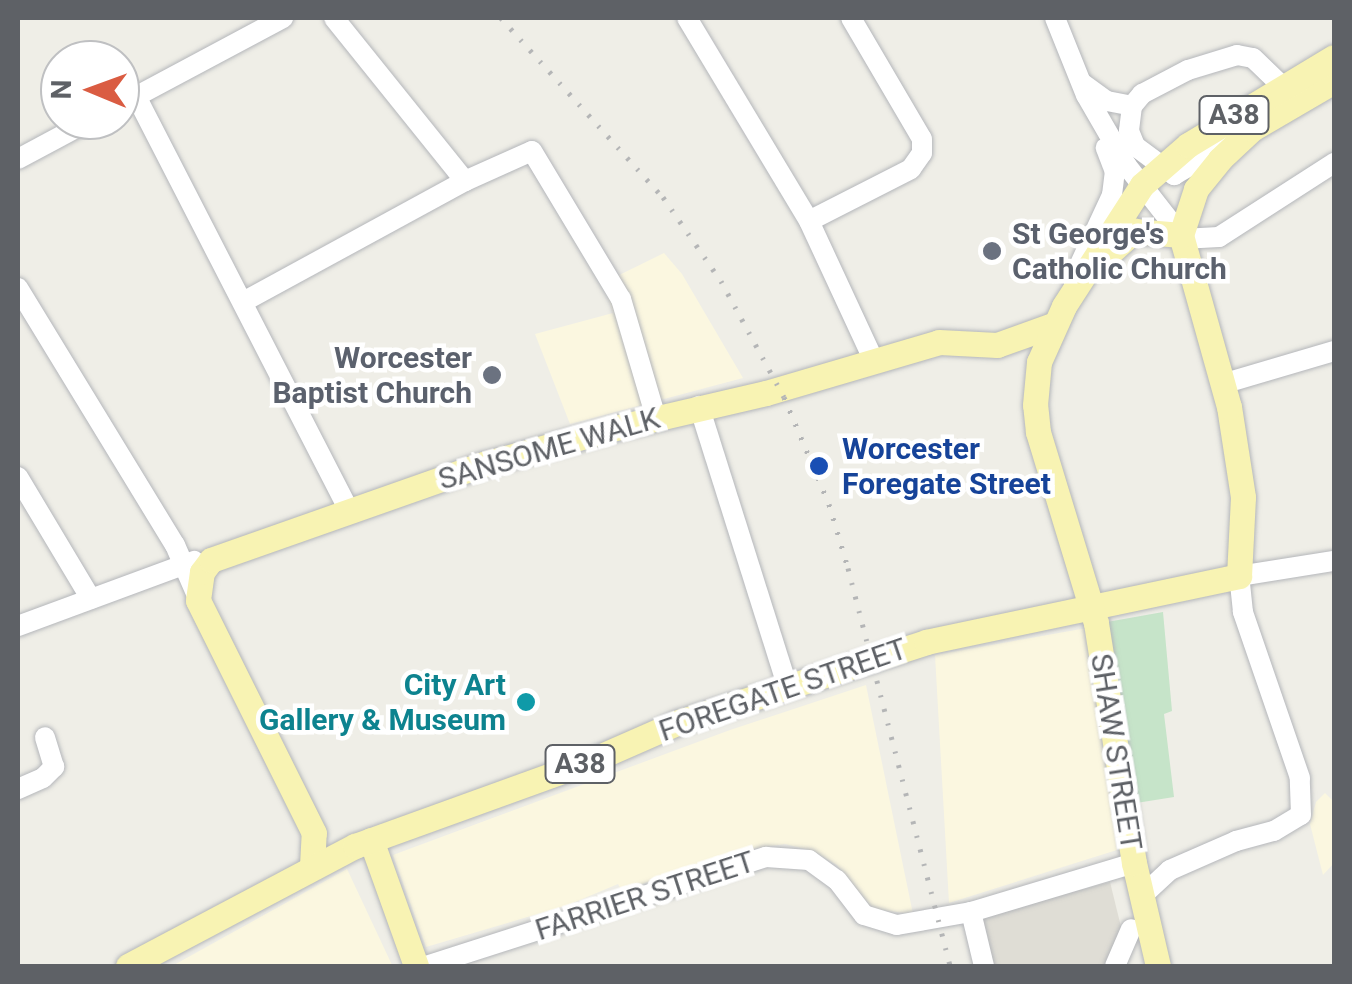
<!DOCTYPE html>
<html>
<head>
<meta charset="utf-8">
<style>
  body { margin:0 }
  #map { position:relative; width:1352px; height:984px; overflow:hidden; background:#efeee7; font-family:Roboto,sans-serif }
  div>[style] { position:absolute }
  [style*='--x'] { left:calc(var(--x)*1px); top:calc(var(--y)*1px); width:calc(var(--w)*1px); rotate:calc(var(--a)*1deg) }
  .commercial>* { inset:0; background:#fbf7e0 }
  .education>* { inset:0; background:#dfddd5 }
  .green>* { inset:0; background:#c6e4c9 }
  .roads { filter:drop-shadow(0 0 2px #b4b6ba) drop-shadow(0 0 2px #b4b6ba) }
  .minor>* { height:20px; margin:-10px; padding:0 10px; transform-origin:10px; border-radius:10px; background:#fff }
  .major>* { height:25px; margin:-12.5px; padding:0 12.5px; transform-origin:12.5px; border-radius:12.5px; background:#f8f3b3 }
  .rail>* { height:5px; margin-top:-2.5px; transform-origin:0; background:repeating-linear-gradient(90deg,#b4b5b6 0 2.5px,transparent 0 14.5px) }
  .dots>* { width:28px; height:28px; translate:-50% -50%; box-sizing:border-box; border:5px solid #fff; border-radius:50% }
  span { translate:-50% -50%; white-space:nowrap; text-align:center; line-height:1.15; -webkit-text-stroke:9px #fff; paint-order:stroke }
  .shield-label span { padding:2px 8px; background:#fff; border:2px solid; border-radius:8px; -webkit-text-stroke-width:0 }
  .shield-label { font-size:28px; color:#5e6166; font-weight:700 }
  .worship-label { font-size:30px; color:#5b616d; font-weight:700 }
  .left { translate:0 -50%; text-align:left }
  .right { translate:-100% -50%; text-align:right }
  .street-label { font-size:30px; color:#5e6166 }
  .transit-label { font-size:30px; color:#164399; font-weight:700 }
  .culture-label { font-size:30px; color:#0d838f; font-weight:700 }
  .frame { position:absolute; inset:0; border:20px solid #5e6166; pointer-events:none }
  .north { position:absolute; left:40px; top:40px; width:100px; height:100px; box-sizing:border-box; background:#fff; border:2px solid #bfc0c2; border-radius:50%; rotate:271deg; font-size:28px; font-weight:700; line-height:40px; text-align:center; color:#5e6166 }
  .north::after { content:''; display:block; margin:auto; width:35px; height:45px; background:#da5c42; clip-path:polygon(50% 0,100% 100%,50% 72%,0 100%) }
</style>
</head>
<body>
<div id="map">
  <div class="commercial">
    <i style="clip-path:polygon(664px 253px,682px 274px,743px 378px,570px 424px,535px 334px,613px 313px,603px 283px)"></i>
    <i style="clip-path:polygon(1087px 628px,1117px 850px,949px 903px,935px 655px)"></i>
    <i style="clip-path:polygon(866px 685px,913px 914px,873px 909px,837px 865px,813px 851px,785px 844px,739px 851px,622px 891px,618px 884px,568px 905px,426px 947px,393px 855px,730px 730px)"></i>
    <i style="clip-path:polygon(1325px 793px,1334px 802px,1334px 863px,1323px 875px,1310px 824px,1316px 802px)"></i>
    <i style="clip-path:polygon(347px 869px,392px 965px,172px 966px)"></i>
  </div>
  <div class="education">
    <i style="clip-path:polygon(1110px 882px,1124px 939px,1112px 966px,985px 966px,978px 917px)"></i>
  </div>
  <div class="green">
    <i style="clip-path:polygon(1163px 612px,1172px 711px,1164px 714px,1174px 797px,1130px 804px,1107px 622px)"></i>
  </div>
  <div class="roads">
    <div class="minor">
      <i style="--x:334;--y:18;--w:209;--a:51.2"></i>
      <i style="--x:687;--y:18;--w:237;--a:59"></i>
      <i style="--x:851;--y:18;--w:140;--a:59.6"></i>
      <i style="--x:922;--y:139;--w:14;--a:90"></i>
      <i style="--x:922;--y:153;--w:19;--a:125"></i>
      <i style="--x:911;--y:169;--w:114;--a:153"></i>
      <i style="--x:809;--y:221;--w:154;--a:65.1"></i>
      <i style="--x:1055;--y:18;--w:83;--a:68.1"></i>
      <i style="--x:1086;--y:95;--w:82;--a:60"></i>
      <i style="--x:1127;--y:166;--w:88;--a:52"></i>
      <i style="--x:1082;--y:83;--w:31;--a:36"></i>
      <i style="--x:1107;--y:101;--w:25;--a:11"></i>
      <i style="--x:1132;--y:106;--w:16;--a:-50"></i>
      <i style="--x:1142;--y:94;--w:52;--a:-27.6"></i>
      <i style="--x:1188;--y:70;--w:51;--a:-17"></i>
      <i style="--x:1237;--y:55;--w:16;--a:11"></i>
      <i style="--x:1253;--y:58;--w:40;--a:44"></i>
      <i style="--x:136;--y:96;--w:468;--a:62.8"></i>
      <i style="--x:120;--y:105;--w:185;--a:-28.1"></i>
      <i style="--x:1132;--y:106;--w:25;--a:97"></i>
      <i style="--x:1129;--y:131;--w:16;--a:68"></i>
      <i style="--x:1135;--y:146;--w:49;--a:36.6"></i>
      <i style="--x:1174;--y:175;--w:67;--a:-30.4"></i>
      <i style="--x:18;--y:159;--w:83;--a:-28.1"></i>
      <i style="--x:1182;--y:239;--w:37;--a:-3"></i>
      <i style="--x:1219;--y:237;--w:137;--a:-32.8"></i>
      <i style="--x:1073;--y:279;--w:93;--a:-65.1"></i>
      <i style="--x:1112;--y:195;--w:23;--a:-83"></i>
      <i style="--x:1115;--y:172;--w:26;--a:-111"></i>
      <i style="--x:18;--y:288;--w:301;--a:58.6"></i>
      <i style="--x:175;--y:545;--w:58;--a:66.5"></i>
      <i style="--x:243;--y:302;--w:253;--a:-28.6"></i>
      <i style="--x:465;--y:181;--w:73;--a:-24.1"></i>
      <i style="--x:532;--y:151;--w:173;--a:59"></i>
      <i style="--x:621;--y:299;--w:124;--a:73.6"></i>
      <i style="--x:1222;--y:384;--w:117;--a:-16.4"></i>
      <i style="--x:699;--y:406;--w:293;--a:72.5"></i>
      <i style="--x:18;--y:477;--w:142;--a:59.1"></i>
      <i style="--x:18;--y:626;--w:188;--a:-20.3"></i>
      <i style="--x:18;--y:789;--w:27;--a:-24"></i>
      <i style="--x:43;--y:778;--w:16;--a:-45"></i>
      <i style="--x:54;--y:767;--w:31;--a:-107"></i>
      <i style="--x:1142;--y:896;--w:38;--a:-43"></i>
      <i style="--x:1170;--y:870;--w:72;--a:-23.7"></i>
      <i style="--x:1236;--y:841;--w:39;--a:-15"></i>
      <i style="--x:1274;--y:831;--w:31;--a:-31"></i>
      <i style="--x:1301;--y:815;--w:37;--a:-92"></i>
      <i style="--x:1300;--y:778;--w:176;--a:-109"></i>
      <i style="--x:1243;--y:612;--w:36;--a:-96"></i>
      <i style="--x:1239;--y:576;--w:96;--a:-9"></i>
      <i style="--x:971;--y:912;--w:56;--a:76.5"></i>
      <i style="--x:426;--y:966;--w:357;--a:-17.8"></i>
      <i style="--x:766;--y:857;--w:43;--a:4"></i>
      <i style="--x:809;--y:860;--w:34;--a:36"></i>
      <i style="--x:837;--y:880;--w:44;--a:52.4"></i>
      <i style="--x:864;--y:915;--w:34;--a:17"></i>
      <i style="--x:897;--y:925;--w:75;--a:-10"></i>
      <i style="--x:971;--y:912;--w:170;--a:-16.7"></i>
      <i style="--x:1115;--y:966;--w:40;--a:-66.6"></i>
    </div>
    <div class="major">
      <i style="--x:1106;--y:256;--w:38;--a:-42"></i>
      <i style="--x:1134;--y:231;--w:47;--a:4.9"></i>
      <i style="--x:371;--y:840;--w:134;--a:70.3"></i>
      <i style="--x:312;--y:866;--w:33;--a:-87"></i>
      <i style="--x:314;--y:833;--w:260;--a:-116.5"></i>
      <i style="--x:198;--y:600;--w:28;--a:-82"></i>
      <i style="--x:202;--y:572;--w:15;--a:-53"></i>
      <i style="--x:211;--y:560;--w:289;--a:-19.4"></i>
      <i style="--x:484;--y:464;--w:132;--a:-15.4"></i>
      <i style="--x:611;--y:429;--w:159;--a:-13.1"></i>
      <i style="--x:766;--y:393;--w:180;--a:-16.4"></i>
      <i style="--x:939;--y:342;--w:58;--a:3"></i>
      <i style="--x:997;--y:345;--w:59;--a:-19.7"></i>
      <i style="--x:128;--y:966;--w:257;--a:-27.9"></i>
      <i style="--x:355;--y:846;--w:250;--a:-19.9"></i>
      <i style="--x:590;--y:761;--w:97;--a:-23.7"></i>
      <i style="--x:679;--y:722;--w:260;--a:-17.9"></i>
      <i style="--x:926;--y:642;--w:320;--a:-11.9"></i>
      <i style="--x:1239;--y:576;--w:79;--a:-87.1"></i>
      <i style="--x:1243;--y:497;--w:91;--a:-98.8"></i>
      <i style="--x:1229;--y:407;--w:179;--a:-105.6"></i>
      <i style="--x:1181;--y:235;--w:48;--a:-71.9"></i>
      <i style="--x:1196;--y:189;--w:38;--a:-51"></i>
      <i style="--x:1220;--y:159;--w:44;--a:-43.2"></i>
      <i style="--x:1252;--y:129;--w:95;--a:-30.3"></i>
      <i style="--x:1158;--y:966;--w:106;--a:-103.1"></i>
      <i style="--x:1134;--y:863;--w:243;--a:-99"></i>
      <i style="--x:1096;--y:623;--w:200;--a:-106.9"></i>
      <i style="--x:1038;--y:432;--w:27;--a:-96"></i>
      <i style="--x:1035;--y:405;--w:43;--a:-84.7"></i>
      <i style="--x:1039;--y:362;--w:61;--a:-65.9"></i>
      <i style="--x:1064;--y:306;--w:144;--a:-57.2"></i>
      <i style="--x:1142;--y:185;--w:61;--a:-41"></i>
      <i style="--x:1188;--y:145;--w:170;--a:-31.1"></i>
    </div>
  </div>
  <div class="rail">
    <i style="--x:501;--y:18;--w:241;--a:47.9"></i>
    <i style="--x:663;--y:197;--w:102;--a:55.4"></i>
    <i style="--x:721;--y:281;--w:132;--a:61.5"></i>
    <i style="--x:784;--y:397;--w:116;--a:67.2"></i>
    <i style="--x:829;--y:504;--w:67;--a:73.5"></i>
    <i style="--x:848;--y:568;--w:411;--a:75.6"></i>
  </div>
  <div class="dots">
    <i style="left:992px;top:251px;background:#6b7280"></i>
    <i style="left:492px;top:375px;background:#6b7280"></i>
    <i style="left:819px;top:466px;background:#1a4fb4"></i>
    <i style="left:526px;top:702px;background:#0f9aa8"></i>
  </div>
  <div class="shield-label">
    <span style="left:1234px;top:115px">A38</span>
    <span style="left:580px;top:764px">A38</span>
  </div>
  <div class="worship-label">
    <span class="left" style="left:1012px;top:251px">St George's<br>Catholic Church</span>
    <span class="right" style="left:472px;top:375px">Worcester<br>Baptist Church</span>
  </div>
  <div class="street-label">
    <span style="left:549px;top:449px;rotate:-16deg">SANSOME WALK</span>
    <span style="left:783px;top:690px;rotate:-19deg">FOREGATE STREET</span>
    <span style="left:1116px;top:752px;rotate:81deg">SHAW STREET</span>
    <span style="left:645px;top:896px;rotate:-18deg">FARRIER STREET</span>
  </div>
  <div class="transit-label">
    <span class="left" style="left:842px;top:466px">Worcester<br>Foregate Street</span>
  </div>
  <div class="culture-label">
    <span class="right" style="left:506px;top:702px">City Art<br>Gallery &amp; Museum</span>
  </div>
  <div class="frame"></div>
  <div class="north">N</div>
</div>
</body>
</html>
